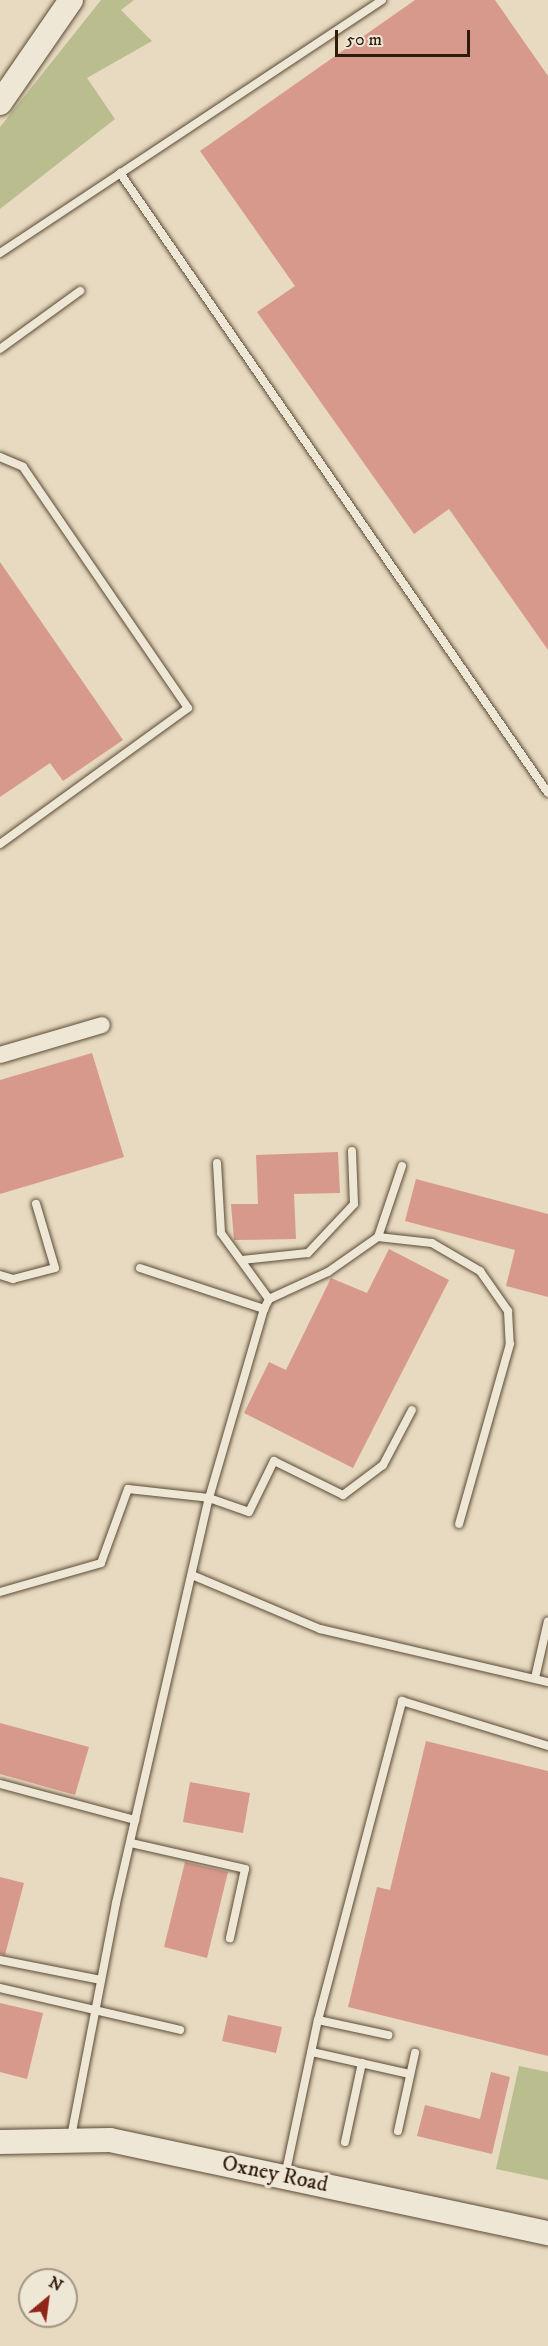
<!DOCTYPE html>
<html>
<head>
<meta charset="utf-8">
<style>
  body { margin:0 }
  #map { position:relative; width:548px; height:2346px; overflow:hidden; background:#e7dac0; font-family:"IM FELL DW Pica",serif }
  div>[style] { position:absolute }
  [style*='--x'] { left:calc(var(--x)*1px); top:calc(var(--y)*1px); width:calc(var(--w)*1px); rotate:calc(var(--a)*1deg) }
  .green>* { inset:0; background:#babe8f }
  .building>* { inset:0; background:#d7998c }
  .roads { filter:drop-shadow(0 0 2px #5c4b37) drop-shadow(0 0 2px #5c4b37) }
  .lane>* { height:8px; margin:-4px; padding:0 4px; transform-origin:4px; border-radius:4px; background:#efe7d6 }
  .street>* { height:16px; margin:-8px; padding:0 8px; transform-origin:8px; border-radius:8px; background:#efe7d6 }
  .secondary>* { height:24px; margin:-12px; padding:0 12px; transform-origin:12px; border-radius:12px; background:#efe7d6 }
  span { translate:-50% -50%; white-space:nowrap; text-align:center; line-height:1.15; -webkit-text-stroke:6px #efe7d6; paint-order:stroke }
  .street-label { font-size:22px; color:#2e1b09 }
  .north { position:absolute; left:18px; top:2268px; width:60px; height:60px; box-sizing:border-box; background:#efe7d6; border:2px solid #a29584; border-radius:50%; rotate:29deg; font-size:16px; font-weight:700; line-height:24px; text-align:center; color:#2e1b09 }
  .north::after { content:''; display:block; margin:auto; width:21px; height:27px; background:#8f2418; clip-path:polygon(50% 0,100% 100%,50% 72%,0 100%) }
  .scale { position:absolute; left:335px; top:30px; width:135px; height:27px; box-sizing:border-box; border:3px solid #2e1b09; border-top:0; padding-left:8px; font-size:18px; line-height:21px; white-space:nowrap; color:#2e1b09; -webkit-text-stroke:4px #efe7d6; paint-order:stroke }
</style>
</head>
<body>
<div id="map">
  <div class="green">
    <i style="clip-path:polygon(101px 0,134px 0,121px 10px,152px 41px,87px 78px,115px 119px,0 209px,0 127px)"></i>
    <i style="clip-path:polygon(519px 2066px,548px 2072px,548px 2180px,496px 2169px)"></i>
  </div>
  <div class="building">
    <i style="clip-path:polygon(415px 0,495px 0,548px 76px,548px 650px,449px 509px,414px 534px,257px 312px,295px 286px,200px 151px)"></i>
    <i style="clip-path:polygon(0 562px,123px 740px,63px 781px,50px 763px,0 797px)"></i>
    <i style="clip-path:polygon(92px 1053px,124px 1157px,0 1194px,0 1080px)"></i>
    <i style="clip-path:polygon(338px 1152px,340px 1193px,294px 1194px,296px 1239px,234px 1240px,231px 1204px,258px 1204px,256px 1155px)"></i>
    <i style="clip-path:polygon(416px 1179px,548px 1214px,548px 1297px,506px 1286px,515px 1250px,405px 1221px)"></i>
    <i style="clip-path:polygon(389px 1249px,449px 1280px,353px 1468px,244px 1413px,269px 1362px,286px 1370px,331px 1278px,367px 1293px)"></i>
    <i style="clip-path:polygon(0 1723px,89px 1747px,75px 1795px,0 1774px)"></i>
    <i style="clip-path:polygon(426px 1741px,548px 1771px,548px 2056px,348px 2007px,377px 1887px,390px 1890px)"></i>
    <i style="clip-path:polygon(190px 1782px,250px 1793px,243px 1833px,183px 1822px)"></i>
    <i style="clip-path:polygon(185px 1862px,228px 1872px,207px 1958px,164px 1947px)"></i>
    <i style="clip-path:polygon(0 1877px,24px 1883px,5px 1955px,0 1954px)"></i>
    <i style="clip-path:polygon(0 2003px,43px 2013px,27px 2079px,0 2072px)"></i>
    <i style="clip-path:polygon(228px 2015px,282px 2027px,276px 2053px,222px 2041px)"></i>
    <i style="clip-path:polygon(491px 2072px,510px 2077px,492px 2154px,417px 2136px,425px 2105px,480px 2119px)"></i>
  </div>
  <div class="roads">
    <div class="lane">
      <i style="--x:120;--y:173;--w:753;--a:55.38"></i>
      <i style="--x:0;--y:253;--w:458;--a:-33.5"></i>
      <i style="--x:0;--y:349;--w:99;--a:-35.9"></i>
      <i style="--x:0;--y:457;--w:25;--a:23"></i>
      <i style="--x:23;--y:467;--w:292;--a:55.6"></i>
      <i style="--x:188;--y:708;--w:232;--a:144.1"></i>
      <i style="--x:217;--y:1163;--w:70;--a:86.7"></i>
      <i style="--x:221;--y:1233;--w:82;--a:54"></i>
      <i style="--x:378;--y:1237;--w:75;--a:-71.3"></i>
      <i style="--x:242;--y:1260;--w:66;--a:-6.1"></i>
      <i style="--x:308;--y:1253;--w:67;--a:-46.8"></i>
      <i style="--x:354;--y:1204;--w:53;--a:-92.2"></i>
      <i style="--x:140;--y:1268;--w:131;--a:18.3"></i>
      <i style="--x:0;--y:1275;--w:14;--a:17"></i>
      <i style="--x:13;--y:1279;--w:43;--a:-14.7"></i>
      <i style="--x:55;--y:1268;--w:67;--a:-106.5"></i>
      <i style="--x:192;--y:1575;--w:139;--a:22.9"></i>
      <i style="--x:320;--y:1629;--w:234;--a:13.1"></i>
      <i style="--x:0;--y:1592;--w:105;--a:-16"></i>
      <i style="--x:101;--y:1563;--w:79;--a:-70"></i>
      <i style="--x:128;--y:1489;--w:81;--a:6.3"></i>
      <i style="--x:209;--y:1498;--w:42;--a:19.3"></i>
      <i style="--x:249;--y:1512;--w:57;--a:-63.9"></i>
      <i style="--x:274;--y:1461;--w:77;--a:26.2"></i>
      <i style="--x:343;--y:1495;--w:50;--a:-36.9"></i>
      <i style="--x:383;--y:1465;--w:62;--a:-62.2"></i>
      <i style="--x:535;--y:1678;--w:58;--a:-77.2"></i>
      <i style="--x:0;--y:1784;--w:140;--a:14.9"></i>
      <i style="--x:131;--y:1843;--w:117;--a:12.8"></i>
      <i style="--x:245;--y:1869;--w:71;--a:102.3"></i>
      <i style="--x:0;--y:1960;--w:103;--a:11.2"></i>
      <i style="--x:0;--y:1988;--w:185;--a:13.1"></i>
      <i style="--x:318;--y:2020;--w:72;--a:12.1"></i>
      <i style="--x:312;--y:2052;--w:100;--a:12.7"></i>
      <i style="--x:398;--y:2131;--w:80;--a:-77.7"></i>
      <i style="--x:71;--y:2137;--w:238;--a:-79.1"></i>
      <i style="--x:116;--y:1903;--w:416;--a:-77.1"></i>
      <i style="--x:209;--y:1498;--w:197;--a:-73.8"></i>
      <i style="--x:264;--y:1309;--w:11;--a:-63"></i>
      <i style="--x:269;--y:1299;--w:65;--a:-24.6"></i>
      <i style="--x:328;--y:1272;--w:61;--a:-35"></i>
      <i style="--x:378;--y:1237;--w:54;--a:6.3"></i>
      <i style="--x:432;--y:1243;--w:56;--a:30.3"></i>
      <i style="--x:480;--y:1271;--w:49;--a:55"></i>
      <i style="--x:508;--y:1311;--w:33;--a:87"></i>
      <i style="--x:510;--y:1344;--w:187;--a:105.8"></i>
      <i style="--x:345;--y:2142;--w:81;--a:-77.9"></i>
      <i style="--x:285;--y:2176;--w:159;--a:-78.1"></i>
      <i style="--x:318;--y:2020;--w:330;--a:-75.2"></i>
      <i style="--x:402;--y:1701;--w:153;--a:17.1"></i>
    </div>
    <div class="street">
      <i style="--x:0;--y:1055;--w:106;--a:-16.4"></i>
    </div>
    <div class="secondary">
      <i style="--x:0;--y:103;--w:125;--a:-55.4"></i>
      <i style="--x:0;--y:2142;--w:110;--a:-1"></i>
      <i style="--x:110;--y:2140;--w:448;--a:12"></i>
    </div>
  </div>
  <div class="street-label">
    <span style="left:275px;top:2174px;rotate:12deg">Oxney Road</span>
  </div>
  <div class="north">N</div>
  <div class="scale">50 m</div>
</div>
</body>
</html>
